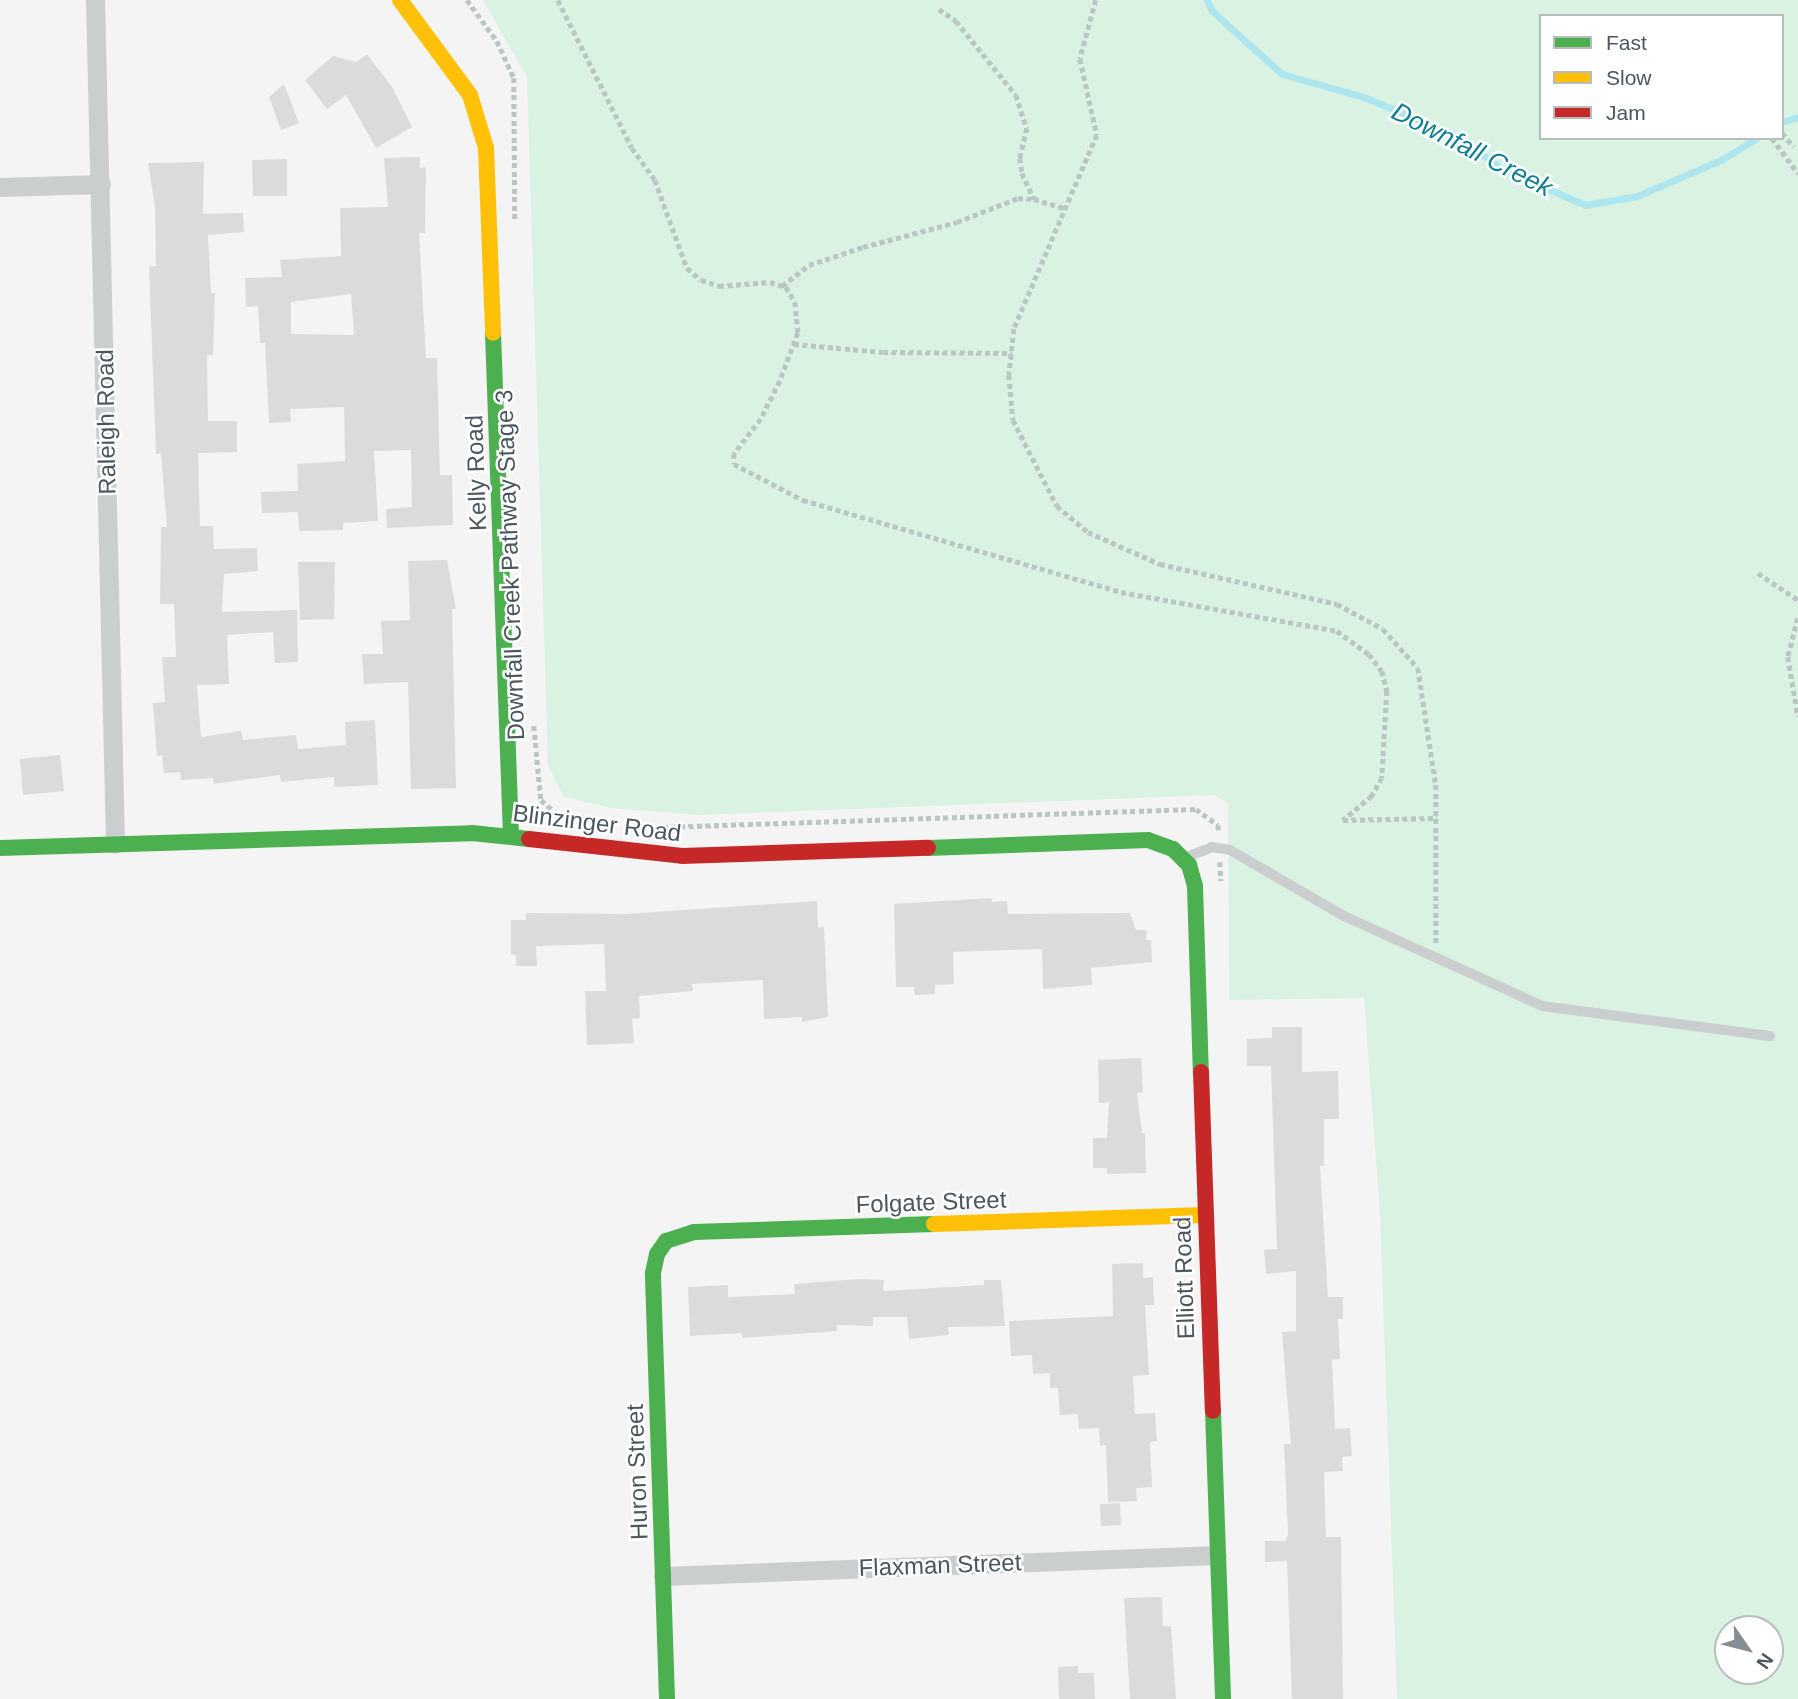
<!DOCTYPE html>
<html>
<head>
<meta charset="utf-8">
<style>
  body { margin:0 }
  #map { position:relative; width:1798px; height:1699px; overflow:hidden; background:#f4f4f4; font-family:Helvetica,sans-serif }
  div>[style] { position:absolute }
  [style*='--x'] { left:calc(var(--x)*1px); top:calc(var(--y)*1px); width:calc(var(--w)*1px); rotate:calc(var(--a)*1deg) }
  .green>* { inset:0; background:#d9f2e1 }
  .stream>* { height:7px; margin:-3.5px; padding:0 3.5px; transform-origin:3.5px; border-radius:3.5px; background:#aee6ef }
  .building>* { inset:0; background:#dadbdc }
  .path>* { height:4.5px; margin-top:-2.25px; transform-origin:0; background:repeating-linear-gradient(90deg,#bac6c2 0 5px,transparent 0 8.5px) }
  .lane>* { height:10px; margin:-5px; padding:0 5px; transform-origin:5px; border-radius:5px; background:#cbcecf }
  .street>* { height:19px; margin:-9.5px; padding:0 9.5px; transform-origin:9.5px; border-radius:9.5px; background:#cbcecf }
  .fast>* { height:16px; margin:-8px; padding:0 8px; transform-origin:8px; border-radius:8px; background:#4caf50 }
  .slow>* { height:16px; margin:-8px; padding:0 8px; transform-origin:8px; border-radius:8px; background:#ffc107 }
  .jam>* { height:16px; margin:-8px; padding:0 8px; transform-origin:8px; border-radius:8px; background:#c62828 }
  span { translate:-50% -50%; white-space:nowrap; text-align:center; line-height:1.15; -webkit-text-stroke:5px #fff; paint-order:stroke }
  .street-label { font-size:24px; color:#4a5760 }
  .water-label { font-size:26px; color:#0e7e91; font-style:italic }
  .legend { position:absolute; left:1539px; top:14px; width:245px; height:126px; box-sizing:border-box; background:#fff; border:2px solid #b7bcbf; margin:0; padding:9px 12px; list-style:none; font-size:21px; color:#4a5760 }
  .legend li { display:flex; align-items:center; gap:14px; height:35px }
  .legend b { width:35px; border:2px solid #b7bcbf }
  .north { position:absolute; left:1714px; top:1615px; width:70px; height:70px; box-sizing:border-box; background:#fff; border:2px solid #b7bcbf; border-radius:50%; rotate:125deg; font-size:19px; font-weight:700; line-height:28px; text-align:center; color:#4a5760 }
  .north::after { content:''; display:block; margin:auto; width:24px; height:32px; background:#868e94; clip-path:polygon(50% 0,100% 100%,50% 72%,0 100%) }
</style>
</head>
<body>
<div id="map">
  <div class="green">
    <i style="clip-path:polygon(evenodd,483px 0,1798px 0,1798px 1699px,1397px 1699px,1380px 1214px,1364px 998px,1229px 1000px,1228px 804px,1215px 795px,698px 815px,611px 808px,564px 797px,548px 766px,527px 77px,483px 0,1541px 16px,1782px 16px,1782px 138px,1541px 138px,1541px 16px,483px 0,1728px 1629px,1770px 1629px,1770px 1671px,1728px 1671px,1728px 1629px)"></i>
  </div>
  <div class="stream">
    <i style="--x:1207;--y:0;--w:12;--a:66"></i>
    <i style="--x:1212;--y:11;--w:94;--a:42"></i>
    <i style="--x:1282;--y:74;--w:85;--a:15.7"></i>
    <i style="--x:1364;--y:97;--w:96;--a:22.6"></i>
    <i style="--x:1453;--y:134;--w:60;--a:35.5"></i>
    <i style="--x:1502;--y:169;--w:90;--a:23.4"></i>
    <i style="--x:1585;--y:205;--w:53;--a:-9.8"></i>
    <i style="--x:1637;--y:196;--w:91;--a:-23.2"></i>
    <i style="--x:1721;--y:160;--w:42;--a:-31.4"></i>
    <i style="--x:1782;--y:122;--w:17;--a:-17"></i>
  </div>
  <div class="building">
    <i style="clip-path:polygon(367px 54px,392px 87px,412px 127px,376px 148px,346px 95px,327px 109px,305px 80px,333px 56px,356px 62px)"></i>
    <i style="clip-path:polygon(284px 84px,299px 123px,281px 130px,269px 97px)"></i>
    <i style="clip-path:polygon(evenodd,420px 157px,420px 168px,426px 167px,425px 233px,419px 233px,426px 358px,437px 358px,440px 475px,452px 475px,453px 525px,387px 528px,386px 509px,412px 507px,411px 450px,374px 451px,378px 521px,343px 523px,343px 530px,299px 531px,298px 512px,262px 513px,261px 492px,298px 491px,297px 464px,345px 461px,344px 407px,290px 409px,291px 422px,269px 423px,265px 343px,260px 343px,258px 306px,246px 307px,245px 278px,282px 277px,280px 260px,341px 256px,340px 208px,388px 207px,384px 158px,420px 157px,351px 294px,354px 335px,291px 334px,291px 302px,351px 294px)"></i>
    <i style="clip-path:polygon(287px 159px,287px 196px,253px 196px,252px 160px)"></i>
    <i style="clip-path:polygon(204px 162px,203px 214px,243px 213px,244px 232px,208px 235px,211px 293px,215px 293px,213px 355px,207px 355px,208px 421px,237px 421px,237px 452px,198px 453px,200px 526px,213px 526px,214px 549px,257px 548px,258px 571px,224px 574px,222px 612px,297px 610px,298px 662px,275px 663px,273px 632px,227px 635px,229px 684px,197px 685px,201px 737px,241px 731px,243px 740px,296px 735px,298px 749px,346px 745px,345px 722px,375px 720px,378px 785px,334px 787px,334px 777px,281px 782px,280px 775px,214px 784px,213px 778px,181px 780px,180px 772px,164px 773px,162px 755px,157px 756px,153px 703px,165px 702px,162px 657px,176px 657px,174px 604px,160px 604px,161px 527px,167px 527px,161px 454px,156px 454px,149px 266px,156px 266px,155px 206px,148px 163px)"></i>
    <i style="clip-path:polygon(447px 560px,456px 609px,452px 609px,456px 788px,411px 789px,408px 682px,364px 684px,362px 654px,383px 654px,381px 621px,410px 620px,408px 561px)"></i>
    <i style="clip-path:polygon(298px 562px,335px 562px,334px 619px,300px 620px)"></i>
    <i style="clip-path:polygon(60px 755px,64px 791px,23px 795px,20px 759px)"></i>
    <i style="clip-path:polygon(991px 898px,992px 902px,1007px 901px,1008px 914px,1130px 913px,1136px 930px,1147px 930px,1146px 940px,1151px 940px,1152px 962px,1091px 968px,1092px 985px,1043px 989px,1042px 949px,953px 952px,954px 984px,935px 985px,935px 994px,915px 995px,914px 987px,896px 987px,894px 904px)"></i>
    <i style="clip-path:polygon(817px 901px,818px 928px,824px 927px,828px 1017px,802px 1022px,802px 1017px,764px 1019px,763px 980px,692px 984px,693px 991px,639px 996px,640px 1018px,632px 1019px,634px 1043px,587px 1045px,585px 991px,606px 991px,604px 944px,536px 946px,537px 966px,516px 966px,516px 955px,511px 954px,511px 920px,526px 920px,526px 913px,626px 914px)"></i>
    <i style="clip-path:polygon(1272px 1027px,1302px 1027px,1302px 1072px,1338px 1071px,1339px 1119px,1324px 1119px,1324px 1166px,1320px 1166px,1328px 1297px,1343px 1297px,1343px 1319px,1338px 1319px,1340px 1359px,1332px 1360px,1335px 1429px,1350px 1428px,1352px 1456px,1342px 1457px,1343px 1471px,1324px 1472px,1326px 1537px,1341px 1537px,1343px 1699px,1292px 1699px,1287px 1561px,1265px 1562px,1265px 1541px,1285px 1541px,1288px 1535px,1284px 1444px,1291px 1444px,1282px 1332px,1296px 1331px,1296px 1271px,1266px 1274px,1264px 1250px,1277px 1249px,1271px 1066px,1247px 1066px,1247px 1039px,1272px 1038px)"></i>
    <i style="clip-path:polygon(1141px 1058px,1143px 1092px,1137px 1093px,1142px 1133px,1145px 1133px,1146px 1173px,1107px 1174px,1107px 1168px,1093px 1168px,1093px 1138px,1107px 1138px,1109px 1102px,1099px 1103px,1098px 1060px)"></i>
    <i style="clip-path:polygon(1143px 1263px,1143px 1278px,1153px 1277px,1154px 1305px,1145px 1305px,1149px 1375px,1133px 1376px,1135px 1414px,1155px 1413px,1157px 1441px,1150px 1442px,1152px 1487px,1136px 1488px,1137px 1501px,1108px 1502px,1106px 1445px,1100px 1446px,1099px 1428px,1079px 1429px,1078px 1414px,1060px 1415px,1058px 1388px,1050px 1388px,1050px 1373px,1033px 1374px,1032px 1355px,1011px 1356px,1009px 1321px,1113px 1316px,1112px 1264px)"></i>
    <i style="clip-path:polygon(861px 1279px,884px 1280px,883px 1291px,984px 1285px,984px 1280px,1001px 1280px,1005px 1326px,948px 1327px,949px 1335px,909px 1339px,907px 1317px,873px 1317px,873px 1326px,837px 1325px,837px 1331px,742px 1338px,742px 1333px,690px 1336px,688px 1287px,728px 1285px,728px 1297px,795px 1294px,794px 1284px)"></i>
    <i style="clip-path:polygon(1120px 1503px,1121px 1525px,1101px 1526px,1100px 1504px)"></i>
    <i style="clip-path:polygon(1162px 1597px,1163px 1626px,1171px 1626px,1176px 1699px,1130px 1699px,1124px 1598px)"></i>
    <i style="clip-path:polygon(1078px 1666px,1078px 1673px,1094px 1673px,1095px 1699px,1059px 1699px,1058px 1667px)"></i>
  </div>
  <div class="path">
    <i style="--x:467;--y:0;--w:51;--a:53.8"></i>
    <i style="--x:497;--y:41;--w:41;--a:65.3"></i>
    <i style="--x:514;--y:78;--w:142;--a:89.6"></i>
    <i style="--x:558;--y:0;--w:165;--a:63.4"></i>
    <i style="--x:632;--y:148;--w:39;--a:54"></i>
    <i style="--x:655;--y:180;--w:94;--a:70"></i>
    <i style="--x:687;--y:268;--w:18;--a:41"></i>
    <i style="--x:701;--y:280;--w:19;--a:18"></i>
    <i style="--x:719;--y:286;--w:51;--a:-4.5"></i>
    <i style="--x:770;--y:282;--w:17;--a:17"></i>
    <i style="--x:786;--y:287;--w:17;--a:59"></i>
    <i style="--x:795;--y:302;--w:31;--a:84"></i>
    <i style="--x:798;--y:333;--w:51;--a:110.6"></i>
    <i style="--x:780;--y:381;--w:42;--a:116.6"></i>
    <i style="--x:761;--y:419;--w:44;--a:127.6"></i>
    <i style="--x:734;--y:454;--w:10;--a:90"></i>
    <i style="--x:734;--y:464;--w:78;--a:27.6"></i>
    <i style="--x:803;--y:500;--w:331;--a:16.1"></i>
    <i style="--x:1121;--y:592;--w:219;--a:10.2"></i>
    <i style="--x:1337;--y:631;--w:39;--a:36"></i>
    <i style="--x:1369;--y:654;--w:21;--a:53"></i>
    <i style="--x:1382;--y:671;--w:21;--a:76"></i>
    <i style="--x:1387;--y:691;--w:87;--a:93.3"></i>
    <i style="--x:1382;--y:778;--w:21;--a:119"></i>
    <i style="--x:1372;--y:796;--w:38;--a:140"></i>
    <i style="--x:1343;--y:820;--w:94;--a:-1.2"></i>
    <i style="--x:1096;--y:0;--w:61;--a:105.2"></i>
    <i style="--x:1080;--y:59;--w:78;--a:77.4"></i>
    <i style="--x:1097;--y:135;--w:211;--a:113.2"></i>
    <i style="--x:1014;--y:329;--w:46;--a:96.2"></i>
    <i style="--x:1009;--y:375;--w:45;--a:84.9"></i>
    <i style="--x:1013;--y:420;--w:97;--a:62.9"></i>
    <i style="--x:1057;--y:506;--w:40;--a:40"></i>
    <i style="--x:1088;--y:532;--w:79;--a:24"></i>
    <i style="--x:1160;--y:564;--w:181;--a:12.7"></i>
    <i style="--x:1337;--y:604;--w:52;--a:28.5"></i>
    <i style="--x:1383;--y:629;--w:52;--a:48.1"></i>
    <i style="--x:1418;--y:668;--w:118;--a:81.3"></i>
    <i style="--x:1436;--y:785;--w:158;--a:90"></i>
    <i style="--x:939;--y:9;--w:21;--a:35"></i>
    <i style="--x:956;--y:21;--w:95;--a:51"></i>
    <i style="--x:1016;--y:95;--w:35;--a:72"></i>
    <i style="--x:1027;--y:128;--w:31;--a:103"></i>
    <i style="--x:1020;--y:158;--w:15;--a:82"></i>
    <i style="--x:1022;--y:173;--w:29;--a:65"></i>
    <i style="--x:1034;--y:199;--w:31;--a:17"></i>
    <i style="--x:1782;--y:133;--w:18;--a:49"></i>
    <i style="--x:1772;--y:138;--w:44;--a:53.4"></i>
    <i style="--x:782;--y:286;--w:34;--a:-38"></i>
    <i style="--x:809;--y:265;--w:57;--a:-18.4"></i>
    <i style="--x:863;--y:247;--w:97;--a:-14.9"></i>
    <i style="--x:957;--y:222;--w:66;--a:-21.5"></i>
    <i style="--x:1018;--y:198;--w:16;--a:4"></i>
    <i style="--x:794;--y:344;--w:89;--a:5.1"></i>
    <i style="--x:883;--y:352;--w:129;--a:0.4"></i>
    <i style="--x:1758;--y:573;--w:48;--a:34"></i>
    <i style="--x:1798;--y:618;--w:40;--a:104.4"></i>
    <i style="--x:1788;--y:657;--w:60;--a:80.4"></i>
    <i style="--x:534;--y:726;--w:74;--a:84.6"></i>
    <i style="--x:541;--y:800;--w:20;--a:41"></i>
    <i style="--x:556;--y:813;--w:47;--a:9.9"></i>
    <i style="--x:663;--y:827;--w:533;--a:-1.93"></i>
    <i style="--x:1196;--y:809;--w:27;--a:36"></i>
    <i style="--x:1218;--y:825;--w:7;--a:82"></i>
    <i style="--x:1220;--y:862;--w:19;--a:87"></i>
  </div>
  <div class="lane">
    <i style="--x:1184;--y:858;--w:30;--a:-21"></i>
    <i style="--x:1212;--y:847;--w:18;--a:9"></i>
    <i style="--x:1230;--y:850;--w:132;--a:30.1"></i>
    <i style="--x:1344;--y:916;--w:217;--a:24.4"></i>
    <i style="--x:1542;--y:1006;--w:230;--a:7.5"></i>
  </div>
  <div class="street">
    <i style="--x:95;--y:0;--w:844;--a:88.64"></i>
    <i style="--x:0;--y:187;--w:101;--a:-1.7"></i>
    <i style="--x:663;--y:1576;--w:554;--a:-2.17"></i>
  </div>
  <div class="fast">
    <i style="--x:493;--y:333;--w:502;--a:87.95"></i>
    <i style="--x:0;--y:848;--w:472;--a:-1.8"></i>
    <i style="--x:472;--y:833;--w:57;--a:6"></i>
    <i style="--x:928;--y:848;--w:220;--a:-2.1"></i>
    <i style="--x:1148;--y:840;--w:27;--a:20"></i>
    <i style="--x:1173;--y:849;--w:23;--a:45"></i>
    <i style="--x:1189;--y:865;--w:22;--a:74"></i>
    <i style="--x:1195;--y:886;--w:186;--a:88.2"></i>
    <i style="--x:1213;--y:1411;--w:288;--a:88"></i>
    <i style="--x:667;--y:1699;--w:426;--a:-91.9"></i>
    <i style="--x:653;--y:1273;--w:19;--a:-78"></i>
    <i style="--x:657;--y:1254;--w:16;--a:-55"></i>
    <i style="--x:666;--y:1241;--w:29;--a:-18"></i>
    <i style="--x:694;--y:1232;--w:240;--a:-1.9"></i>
  </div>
  <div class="slow">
    <i style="--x:400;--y:0;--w:118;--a:53.6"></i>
    <i style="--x:470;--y:95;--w:55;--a:73.2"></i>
    <i style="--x:486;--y:148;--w:185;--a:87.8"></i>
    <i style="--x:934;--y:1224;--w:270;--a:-1.9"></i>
  </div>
  <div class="jam">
    <i style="--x:529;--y:839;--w:154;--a:6.3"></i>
    <i style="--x:682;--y:856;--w:246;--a:-1.9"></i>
    <i style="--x:1201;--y:1072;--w:339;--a:88"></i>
  </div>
  <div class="street-label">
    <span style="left:106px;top:422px;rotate:-91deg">Raleigh Road</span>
    <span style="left:476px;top:473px;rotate:-92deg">Kelly Road</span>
    <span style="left:510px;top:565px;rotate:-92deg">Downfall Creek Pathway Stage 3</span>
    <span style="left:597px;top:823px;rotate:7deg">Blinzinger Road</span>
    <span style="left:931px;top:1202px;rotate:-2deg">Folgate Street</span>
    <span style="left:1184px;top:1278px;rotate:-92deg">Elliott Road</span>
    <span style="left:637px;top:1472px;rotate:-92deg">Huron Street</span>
    <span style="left:940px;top:1565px;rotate:-2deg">Flaxman Street</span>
  </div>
  <div class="water-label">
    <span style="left:1472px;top:150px;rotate:27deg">Downfall Creek</span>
  </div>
  <ul class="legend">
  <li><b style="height:9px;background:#4caf50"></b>Fast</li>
  <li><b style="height:9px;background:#ffc107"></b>Slow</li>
  <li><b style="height:9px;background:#c62828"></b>Jam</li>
  </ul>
  <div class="north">N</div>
</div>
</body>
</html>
